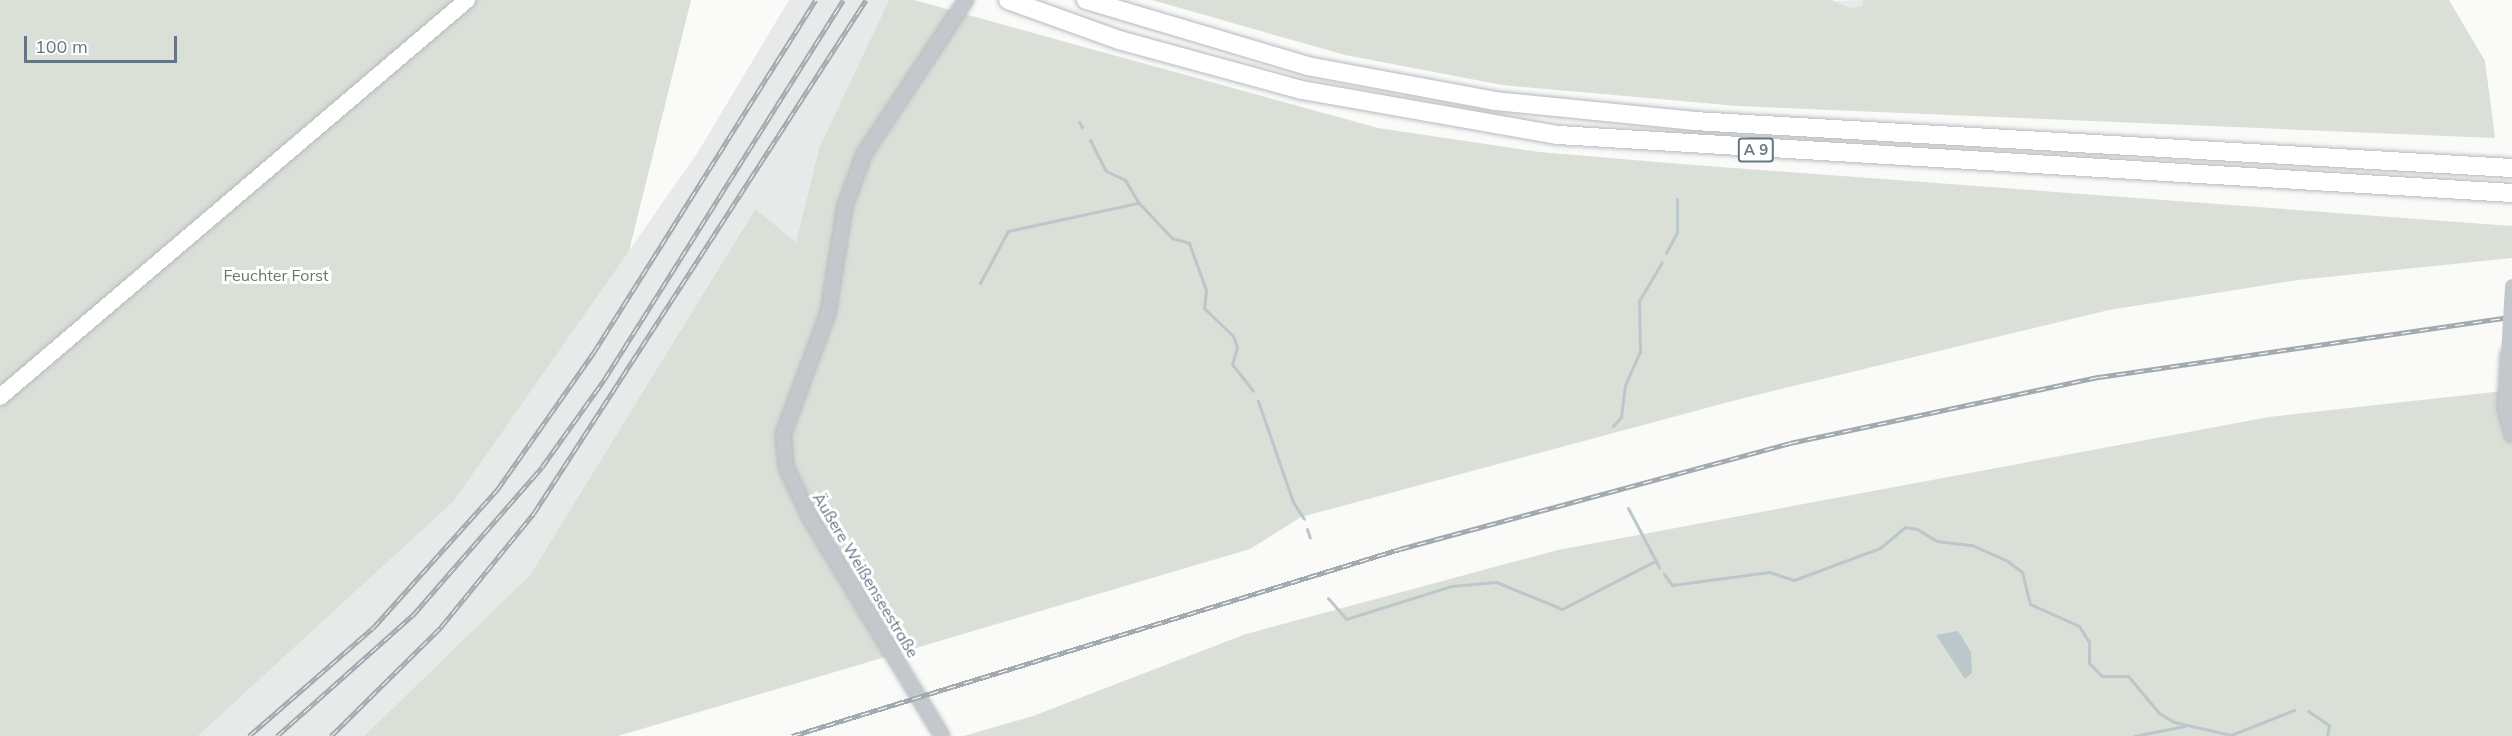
<!DOCTYPE html>
<html>
<head>
<meta charset="utf-8">
<style>
  body { margin:0 }
  #map { position:relative; width:2512px; height:736px; overflow:hidden; background:#fafaf8; font-family:Mulish,sans-serif }
  div>[style] { position:absolute }
  [style*='--x'] { left:calc(var(--x)*1px); top:calc(var(--y)*1px); width:calc(var(--w)*1px); rotate:calc(var(--a)*1deg) }
  .built>* { inset:0; background:#e8e9e9 }
  .green>* { inset:0; background:#dadfd7 }
  .water>* { inset:0; background:#bbc7cb }
  .stream>* { height:3px; margin:-1.5px; padding:0 1.5px; transform-origin:1.5px; border-radius:1.5px; background:#bbc7cb }
  .roads { filter:drop-shadow(0 0 2px #b5babe) drop-shadow(0 0 2px #b5babe) }
  .minor>* { height:14px; margin:-7px; padding:0 7px; transform-origin:7px; border-radius:7px; background:#c3c8cc }
  .major>* { height:16px; margin:-8px; padding:0 8px; transform-origin:8px; border-radius:8px; background:#fff }
  .highway>* { height:18px; margin:-9px; padding:0 9px; transform-origin:9px; border-radius:9px; background:#fff }
  .rail>* { height:5px; margin-top:-2.5px; transform-origin:0; background:repeating-linear-gradient(90deg,#fff 0 9px,#a2aab0 0 18px); box-sizing:border-box; border-block:2px solid #a2aab0 }
  .minor-bridge>* { height:14px; margin:-7px; padding:0 7px; transform-origin:7px; border-radius:7px; background:#c3c8cc }
  span { translate:-50% -50%; white-space:nowrap; text-align:center; line-height:1.15; -webkit-text-stroke:6px #fff; paint-order:stroke }
  .shield-label span { padding:2px 4px; background:#fff; border:2px solid; border-radius:4px; -webkit-text-stroke-width:0 }
  .shield-label { font-size:15px; color:#657683; font-weight:700 }
  .park-label { font-size:16px; color:#687a64 }
  .street-label { font-size:16px; color:#657683 }
  .scale { position:absolute; left:24px; top:36px; width:153px; height:27px; box-sizing:border-box; border:3px solid #657683; border-top:0; padding-left:8px; font-size:18px; line-height:21px; white-space:nowrap; color:#657683; -webkit-text-stroke:4px #fff; paint-order:stroke }
</style>
</head>
<body>
<div id="map">
  <div class="built">
    <i style="clip-path:polygon(789px 0,889px 0,819px 148px,796px 242px,754px 210px,530px 575px,364px 736px,198px 736px,454px 501px,698px 152px)"></i>
    <i style="clip-path:polygon(1863px 0,1862px 6px,1849px 8px,1835px 1px)"></i>
  </div>
  <div class="green">
    <i style="clip-path:polygon(0 0,691px 0,629px 251px,454px 501px,198px 736px,0 736px)"></i>
    <i style="clip-path:polygon(889px 0,914px 0,1378px 128px,1539px 152px,1681px 164px,2512px 226px,2512px 258px,2298px 280px,2109px 310px,1740px 399px,1301px 517px,1250px 549px,618px 736px,364px 736px,530px 575px,755px 209px,796px 242px,819px 148px)"></i>
    <i style="clip-path:polygon(1152px 0,1832px 0,1850px 8px,1862px 6px,1863px 0,2449px 0,2485px 61px,2495px 138px,1738px 106px,1502px 85px,1345px 55px)"></i>
    <i style="clip-path:polygon(2512px 390px,2512px 736px,964px 736px,1033px 716px,1246px 634px,1558px 550px,2269px 417px)"></i>
  </div>
  <div class="water">
    <i style="clip-path:polygon(1958px 631px,1971px 652px,1972px 673px,1965px 679px,1936px 635px)"></i>
  </div>
  <div class="stream">
    <i style="--x:1079;--y:122;--w:6;--a:59"></i>
    <i style="--x:1090;--y:140;--w:35;--a:63"></i>
    <i style="--x:1106;--y:171;--w:21;--a:25"></i>
    <i style="--x:1125;--y:180;--w:27;--a:59"></i>
    <i style="--x:1139;--y:203;--w:48;--a:46.7"></i>
    <i style="--x:1172;--y:238;--w:18;--a:16"></i>
    <i style="--x:1189;--y:243;--w:50;--a:70.1"></i>
    <i style="--x:1206;--y:290;--w:18;--a:96"></i>
    <i style="--x:1204;--y:308;--w:40;--a:44"></i>
    <i style="--x:1233;--y:336;--w:12;--a:70"></i>
    <i style="--x:1237;--y:347;--w:18;--a:106"></i>
    <i style="--x:1232;--y:364;--w:34;--a:52"></i>
    <i style="--x:1666;--y:253;--w:24;--a:-62"></i>
    <i style="--x:1677;--y:232;--w:33;--a:-90"></i>
    <i style="--x:980;--y:283;--w:59;--a:-61.7"></i>
    <i style="--x:1008;--y:231;--w:133;--a:-12.2"></i>
    <i style="--x:1258;--y:401;--w:107;--a:70.9"></i>
    <i style="--x:1293;--y:502;--w:20;--a:57"></i>
    <i style="--x:1613;--y:426;--w:12;--a:-48"></i>
    <i style="--x:1621;--y:417;--w:32;--a:-83"></i>
    <i style="--x:1625;--y:385;--w:36;--a:-66"></i>
    <i style="--x:1640;--y:352;--w:51;--a:-91.1"></i>
    <i style="--x:1639;--y:301;--w:45;--a:-59.5"></i>
    <i style="--x:1628;--y:508;--w:67;--a:62.3"></i>
    <i style="--x:1307;--y:529;--w:9;--a:72"></i>
    <i style="--x:1664;--y:574;--w:14;--a:54"></i>
    <i style="--x:1672;--y:585;--w:98;--a:-7.6"></i>
    <i style="--x:1769;--y:572;--w:26;--a:18"></i>
    <i style="--x:1794;--y:580;--w:92;--a:-20.4"></i>
    <i style="--x:1880;--y:548;--w:33;--a:-40"></i>
    <i style="--x:1905;--y:527;--w:12;--a:9"></i>
    <i style="--x:1917;--y:529;--w:23;--a:31"></i>
    <i style="--x:1937;--y:541;--w:35;--a:7"></i>
    <i style="--x:1972;--y:545;--w:37;--a:24"></i>
    <i style="--x:2006;--y:560;--w:20;--a:37"></i>
    <i style="--x:2022;--y:572;--w:33;--a:76"></i>
    <i style="--x:2030;--y:604;--w:54;--a:24.2"></i>
    <i style="--x:2079;--y:626;--w:19;--a:58"></i>
    <i style="--x:2089;--y:642;--w:21;--a:90"></i>
    <i style="--x:2089;--y:663;--w:18;--a:45"></i>
    <i style="--x:2102;--y:676;--w:26;--a:0"></i>
    <i style="--x:2128;--y:676;--w:48;--a:50"></i>
    <i style="--x:2159;--y:713;--w:17;--a:31"></i>
    <i style="--x:2174;--y:722;--w:58;--a:12.8"></i>
    <i style="--x:2231;--y:735;--w:68;--a:-21.6"></i>
    <i style="--x:1328;--y:598;--w:28;--a:49"></i>
    <i style="--x:1346;--y:619;--w:110;--a:-17.4"></i>
    <i style="--x:1451;--y:586;--w:45;--a:-5.1"></i>
    <i style="--x:1496;--y:582;--w:71;--a:22.2"></i>
    <i style="--x:1562;--y:609;--w:105;--a:-27.3"></i>
    <i style="--x:2308;--y:711;--w:25;--a:34"></i>
    <i style="--x:2329;--y:725;--w:11;--a:100"></i>
    <i style="--x:2134;--y:736;--w:52;--a:-11.1"></i>
  </div>
  <div class="roads">
    <div class="minor">
      <i style="--x:2508;--y:354;--w:54;--a:93.2"></i>
      <i style="--x:2505;--y:408;--w:28;--a:75"></i>
      <i style="--x:942;--y:736;--w:255;--a:-121.2"></i>
      <i style="--x:810;--y:518;--w:56;--a:-115.2"></i>
      <i style="--x:786;--y:467;--w:32;--a:-95"></i>
      <i style="--x:783;--y:435;--w:130;--a:-69.8"></i>
      <i style="--x:828;--y:313;--w:108;--a:-81"></i>
      <i style="--x:845;--y:206;--w:55;--a:-69.9"></i>
      <i style="--x:864;--y:154;--w:185;--a:-56.5"></i>
    </div>
    <div class="major">
      <i style="--x:0;--y:397;--w:613;--a:-40.37"></i>
    </div>
    <div class="highway">
      <i style="--x:1008;--y:0;--w:118;--a:19.8"></i>
      <i style="--x:1119;--y:40;--w:190;--a:15.3"></i>
      <i style="--x:1302;--y:90;--w:260;--a:10"></i>
      <i style="--x:1558;--y:135;--w:956;--a:3.48"></i>
      <i style="--x:1086;--y:0;--w:231;--a:16.6"></i>
      <i style="--x:1307;--y:66;--w:191;--a:10.5"></i>
      <i style="--x:1495;--y:101;--w:200;--a:5.7"></i>
      <i style="--x:1694;--y:121;--w:819;--a:3.29"></i>
    </div>
  </div>
  <div class="rail">
    <i style="--x:249;--y:736;--w:164;--a:-41.1"></i>
    <i style="--x:373;--y:628;--w:186;--a:-48.1"></i>
    <i style="--x:497;--y:490;--w:169;--a:-54.9"></i>
    <i style="--x:594;--y:352;--w:416;--a:-57.8"></i>
    <i style="--x:277;--y:736;--w:182;--a:-41.7"></i>
    <i style="--x:413;--y:615;--w:196;--a:-48.9"></i>
    <i style="--x:542;--y:467;--w:107;--a:-54.5"></i>
    <i style="--x:604;--y:380;--w:449;--a:-57.8"></i>
    <i style="--x:331;--y:736;--w:155;--a:-44.7"></i>
    <i style="--x:441;--y:627;--w:147;--a:-50.8"></i>
    <i style="--x:534;--y:513;--w:611;--a:-57.09"></i>
    <i style="--x:792;--y:736;--w:636;--a:-17.1"></i>
    <i style="--x:1400;--y:549;--w:404;--a:-15.2"></i>
    <i style="--x:1790;--y:443;--w:316;--a:-12.1"></i>
    <i style="--x:2099;--y:377;--w:417;--a:-8.3"></i>
  </div>
  <div class="minor-bridge">
    <i style="--x:2508;--y:354;--w:68;--a:-86.6"></i>
  </div>
  <div class="shield-label">
    <span style="left:1756px;top:150px">A 9</span>
  </div>
  <div class="park-label">
    <span style="left:276px;top:275px">Feuchter Forst</span>
  </div>
  <div class="street-label">
    <span style="left:866px;top:575px;rotate:59deg">Äußere Weißenseestraße</span>
  </div>
  <div class="scale">100 m</div>
</div>
</body>
</html>
